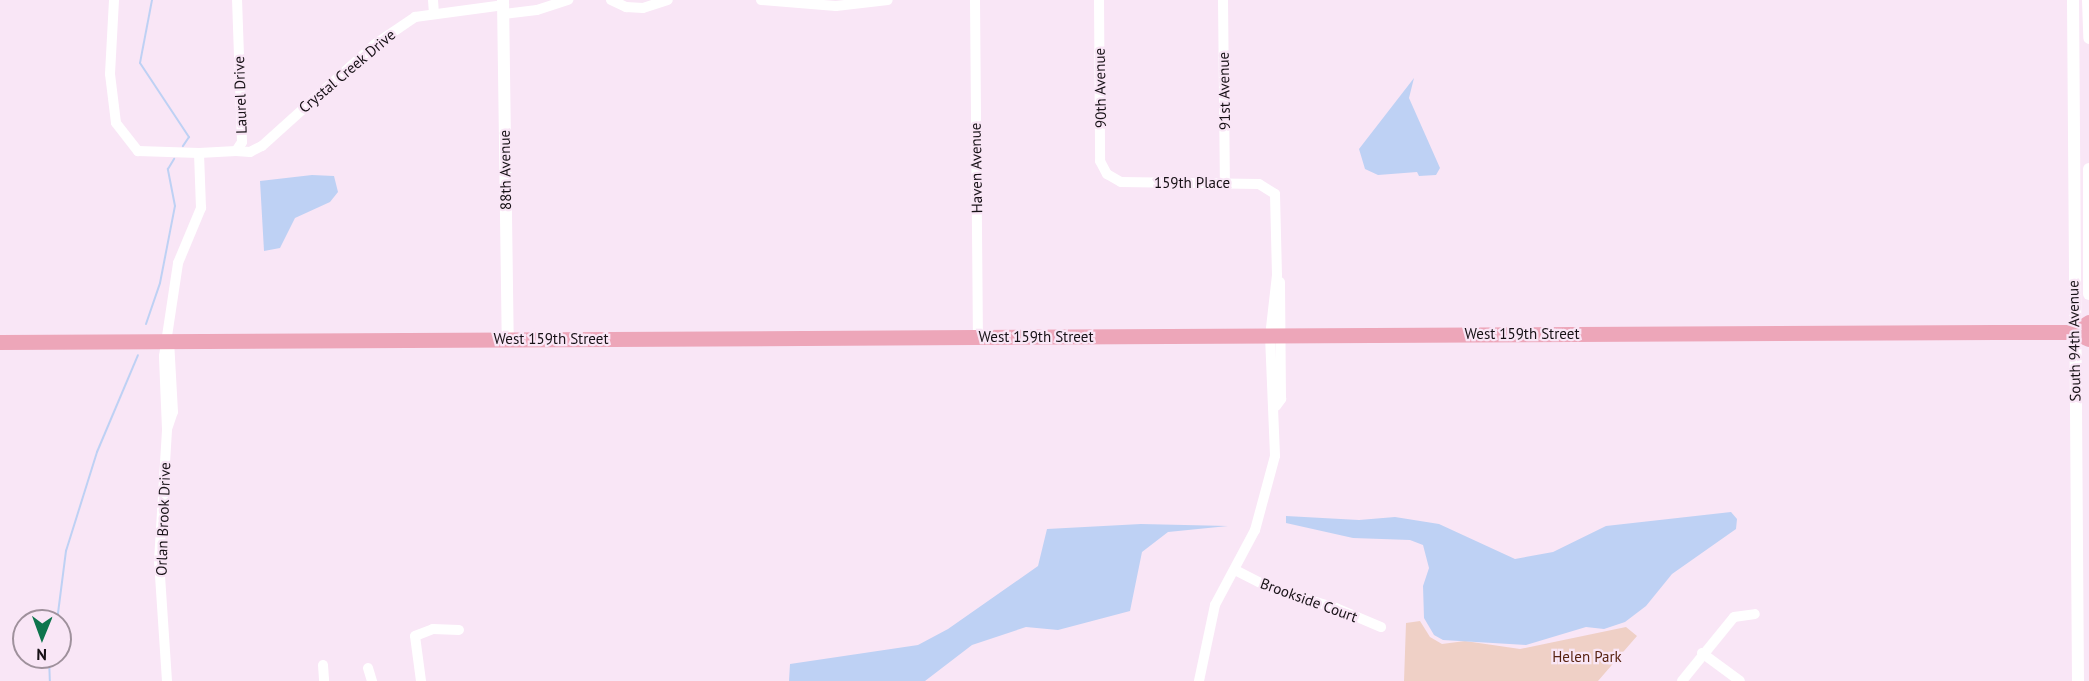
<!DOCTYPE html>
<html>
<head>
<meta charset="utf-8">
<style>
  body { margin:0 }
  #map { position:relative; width:2089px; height:681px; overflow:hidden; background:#f9e6f6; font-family:"PT Sans",sans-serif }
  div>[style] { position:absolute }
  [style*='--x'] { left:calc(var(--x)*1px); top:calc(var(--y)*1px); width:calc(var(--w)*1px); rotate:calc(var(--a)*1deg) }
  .green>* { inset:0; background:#efd0c6 }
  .water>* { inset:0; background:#bed1f4 }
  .stream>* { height:2px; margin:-1px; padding:0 1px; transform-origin:1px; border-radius:1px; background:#bed1f4 }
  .minor>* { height:10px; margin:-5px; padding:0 5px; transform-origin:5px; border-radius:5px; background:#fff }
  .tertiary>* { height:12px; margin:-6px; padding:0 6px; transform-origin:6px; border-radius:6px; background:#fff }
  .primary>* { height:15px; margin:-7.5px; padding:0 7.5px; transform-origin:7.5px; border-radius:7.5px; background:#eda6b9 }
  span { translate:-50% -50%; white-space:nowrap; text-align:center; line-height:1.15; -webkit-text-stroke:4.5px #f9e6f6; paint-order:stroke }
  .street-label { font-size:15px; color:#171116 }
  .park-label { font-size:15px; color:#572210 }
  .north { position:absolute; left:12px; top:609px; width:60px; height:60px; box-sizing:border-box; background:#f9e6f6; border:2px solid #9f919c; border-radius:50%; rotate:181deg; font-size:16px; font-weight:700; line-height:24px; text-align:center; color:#171116 }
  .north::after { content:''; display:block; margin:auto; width:21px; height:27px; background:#0e754d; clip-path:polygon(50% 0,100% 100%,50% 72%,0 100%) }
</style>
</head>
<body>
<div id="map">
  <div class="green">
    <i style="clip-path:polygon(1420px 621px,1430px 637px,1442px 644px,1465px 641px,1520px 649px,1626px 627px,1637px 636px,1598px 681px,1404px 681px,1406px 623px)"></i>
  </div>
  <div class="water">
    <i style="clip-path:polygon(1414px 78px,1409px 98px,1440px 168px,1436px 175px,1419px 176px,1417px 172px,1378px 175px,1365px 169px,1359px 149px)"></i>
    <i style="clip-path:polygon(312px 175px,334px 176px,338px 192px,330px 202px,295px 218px,280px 248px,264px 251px,260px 181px)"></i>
    <i style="clip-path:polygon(1731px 512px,1737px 519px,1736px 529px,1672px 574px,1646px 606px,1625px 622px,1604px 629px,1586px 627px,1526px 645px,1443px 640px,1434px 635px,1424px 618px,1423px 586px,1429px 568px,1423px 545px,1410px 540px,1353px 538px,1286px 523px,1286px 516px,1359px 520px,1395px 517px,1439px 524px,1515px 559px,1553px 552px,1606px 526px)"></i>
    <i style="clip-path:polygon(1141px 524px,1228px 526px,1168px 532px,1142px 552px,1130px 611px,1058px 630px,1026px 627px,972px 645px,925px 681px,789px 681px,790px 664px,918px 645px,948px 629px,1038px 566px,1047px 529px)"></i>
  </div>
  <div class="stream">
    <i style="--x:152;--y:0;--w:64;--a:100.8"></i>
    <i style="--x:140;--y:63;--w:89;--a:56.5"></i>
    <i style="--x:189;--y:137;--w:11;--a:124"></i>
    <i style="--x:146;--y:324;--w:43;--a:-71.1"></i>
    <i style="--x:160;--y:283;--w:78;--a:-79"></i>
    <i style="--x:175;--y:206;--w:38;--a:-101"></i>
    <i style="--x:168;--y:169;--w:12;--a:-59"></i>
    <i style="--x:57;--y:621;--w:71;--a:-82.7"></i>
    <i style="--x:66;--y:551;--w:104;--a:-72.6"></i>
    <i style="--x:97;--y:452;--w:105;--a:-67.1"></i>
    <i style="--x:49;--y:657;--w:24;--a:88"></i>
  </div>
  <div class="minor">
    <i style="--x:114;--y:0;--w:74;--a:93.1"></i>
    <i style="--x:110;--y:74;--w:49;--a:83"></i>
    <i style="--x:116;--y:123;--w:36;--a:52"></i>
    <i style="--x:138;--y:151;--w:61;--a:1.9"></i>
    <i style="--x:199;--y:153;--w:37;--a:-3"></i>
    <i style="--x:236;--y:151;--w:11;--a:-56"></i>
    <i style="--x:242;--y:142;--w:142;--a:-92"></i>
    <i style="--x:433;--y:0;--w:13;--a:86"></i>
    <i style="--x:611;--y:0;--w:17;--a:25"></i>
    <i style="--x:626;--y:7;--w:17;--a:3"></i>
    <i style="--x:643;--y:8;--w:26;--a:-18"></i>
    <i style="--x:761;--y:0;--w:75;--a:4.6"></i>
    <i style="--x:836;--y:6;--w:52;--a:-6.6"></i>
    <i style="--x:975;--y:0;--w:337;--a:89.5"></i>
    <i style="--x:1099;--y:0;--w:161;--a:89.6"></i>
    <i style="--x:1100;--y:161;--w:15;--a:62"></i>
    <i style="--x:1107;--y:174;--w:16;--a:30"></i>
    <i style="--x:1121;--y:182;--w:138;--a:0.8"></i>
    <i style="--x:1259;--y:184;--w:19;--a:32"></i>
    <i style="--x:1275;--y:194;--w:81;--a:88.6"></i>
    <i style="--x:1277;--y:275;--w:61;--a:96.5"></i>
    <i style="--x:1270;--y:336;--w:120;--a:87.6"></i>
    <i style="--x:1275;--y:456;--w:77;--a:105.1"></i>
    <i style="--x:1255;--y:530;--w:85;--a:118.1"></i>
    <i style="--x:1215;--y:605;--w:78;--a:101.9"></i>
    <i style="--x:1223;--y:0;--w:182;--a:89.4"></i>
    <i style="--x:504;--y:14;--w:33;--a:-7"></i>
    <i style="--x:537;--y:10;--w:33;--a:-18"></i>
    <i style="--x:236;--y:151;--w:14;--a:4"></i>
    <i style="--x:250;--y:152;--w:13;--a:-27"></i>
    <i style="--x:262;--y:146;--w:151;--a:-42"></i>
    <i style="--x:374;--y:45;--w:50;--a:-34.3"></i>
    <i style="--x:415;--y:17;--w:90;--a:-7.7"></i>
    <i style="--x:1276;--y:406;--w:9;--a:-54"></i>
    <i style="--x:1281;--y:399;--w:117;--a:-90.5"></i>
    <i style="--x:167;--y:429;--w:18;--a:-71"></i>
    <i style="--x:173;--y:412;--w:71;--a:-93.2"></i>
    <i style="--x:1237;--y:571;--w:39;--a:27"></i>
    <i style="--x:1272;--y:589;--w:67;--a:16.5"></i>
    <i style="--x:1336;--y:608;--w:49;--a:22.9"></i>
    <i style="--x:1702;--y:653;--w:47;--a:36.4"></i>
    <i style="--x:323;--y:665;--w:16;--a:86"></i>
    <i style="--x:368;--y:668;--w:14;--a:73"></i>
    <i style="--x:167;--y:681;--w:120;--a:-93.8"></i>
    <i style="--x:159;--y:561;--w:132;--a:-86.5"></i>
    <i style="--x:167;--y:429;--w:73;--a:-92.4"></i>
    <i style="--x:164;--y:356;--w:94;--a:-81.4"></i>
    <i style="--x:178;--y:263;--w:60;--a:-67.3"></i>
    <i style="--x:201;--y:208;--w:55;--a:-92.1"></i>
    <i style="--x:421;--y:681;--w:45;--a:-97.6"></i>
    <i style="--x:415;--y:636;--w:19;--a:-21"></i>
    <i style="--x:433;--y:629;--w:26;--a:2"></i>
    <i style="--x:1682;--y:681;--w:82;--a:-50.9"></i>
    <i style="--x:1734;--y:617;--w:21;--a:-8"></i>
  </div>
  <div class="tertiary">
    <i style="--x:503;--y:0;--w:339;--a:89.2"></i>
    <i style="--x:2073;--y:0;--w:681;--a:89.58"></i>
    <i style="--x:2088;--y:0;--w:38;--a:88"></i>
    <i style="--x:2089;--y:169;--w:125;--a:90"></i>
  </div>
  <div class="primary">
    <i style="--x:2073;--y:332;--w:19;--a:-32"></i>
    <i style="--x:0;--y:342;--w:1995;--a:-0.29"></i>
    <i style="--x:1995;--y:332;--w:78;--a:0"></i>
    <i style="--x:2073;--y:332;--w:17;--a:24"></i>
  </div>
  <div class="street-label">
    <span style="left:347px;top:71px;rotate:-40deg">Crystal Creek Drive</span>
    <span style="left:1100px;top:88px;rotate:-91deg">90th Avenue</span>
    <span style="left:1224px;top:91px;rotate:-91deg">91st Avenue</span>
    <span style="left:240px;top:95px;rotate:-92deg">Laurel Drive</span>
    <span style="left:976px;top:168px;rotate:-91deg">Haven Avenue</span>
    <span style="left:505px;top:170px;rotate:-91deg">88th Avenue</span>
    <span style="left:1192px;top:183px">159th Place</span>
    <span style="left:1522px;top:334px">West 159th Street</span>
    <span style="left:1036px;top:337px">West 159th Street</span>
    <span style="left:551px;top:339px">West 159th Street</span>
    <span style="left:2074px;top:341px;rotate:-91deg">South 94th Avenue</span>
    <span style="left:163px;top:519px;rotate:-88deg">Orlan Brook Drive</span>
    <span style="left:1309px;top:600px;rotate:20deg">Brookside Court</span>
  </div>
  <div class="park-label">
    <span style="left:1587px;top:657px">Helen Park</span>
  </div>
  <div class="north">N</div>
</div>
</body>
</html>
